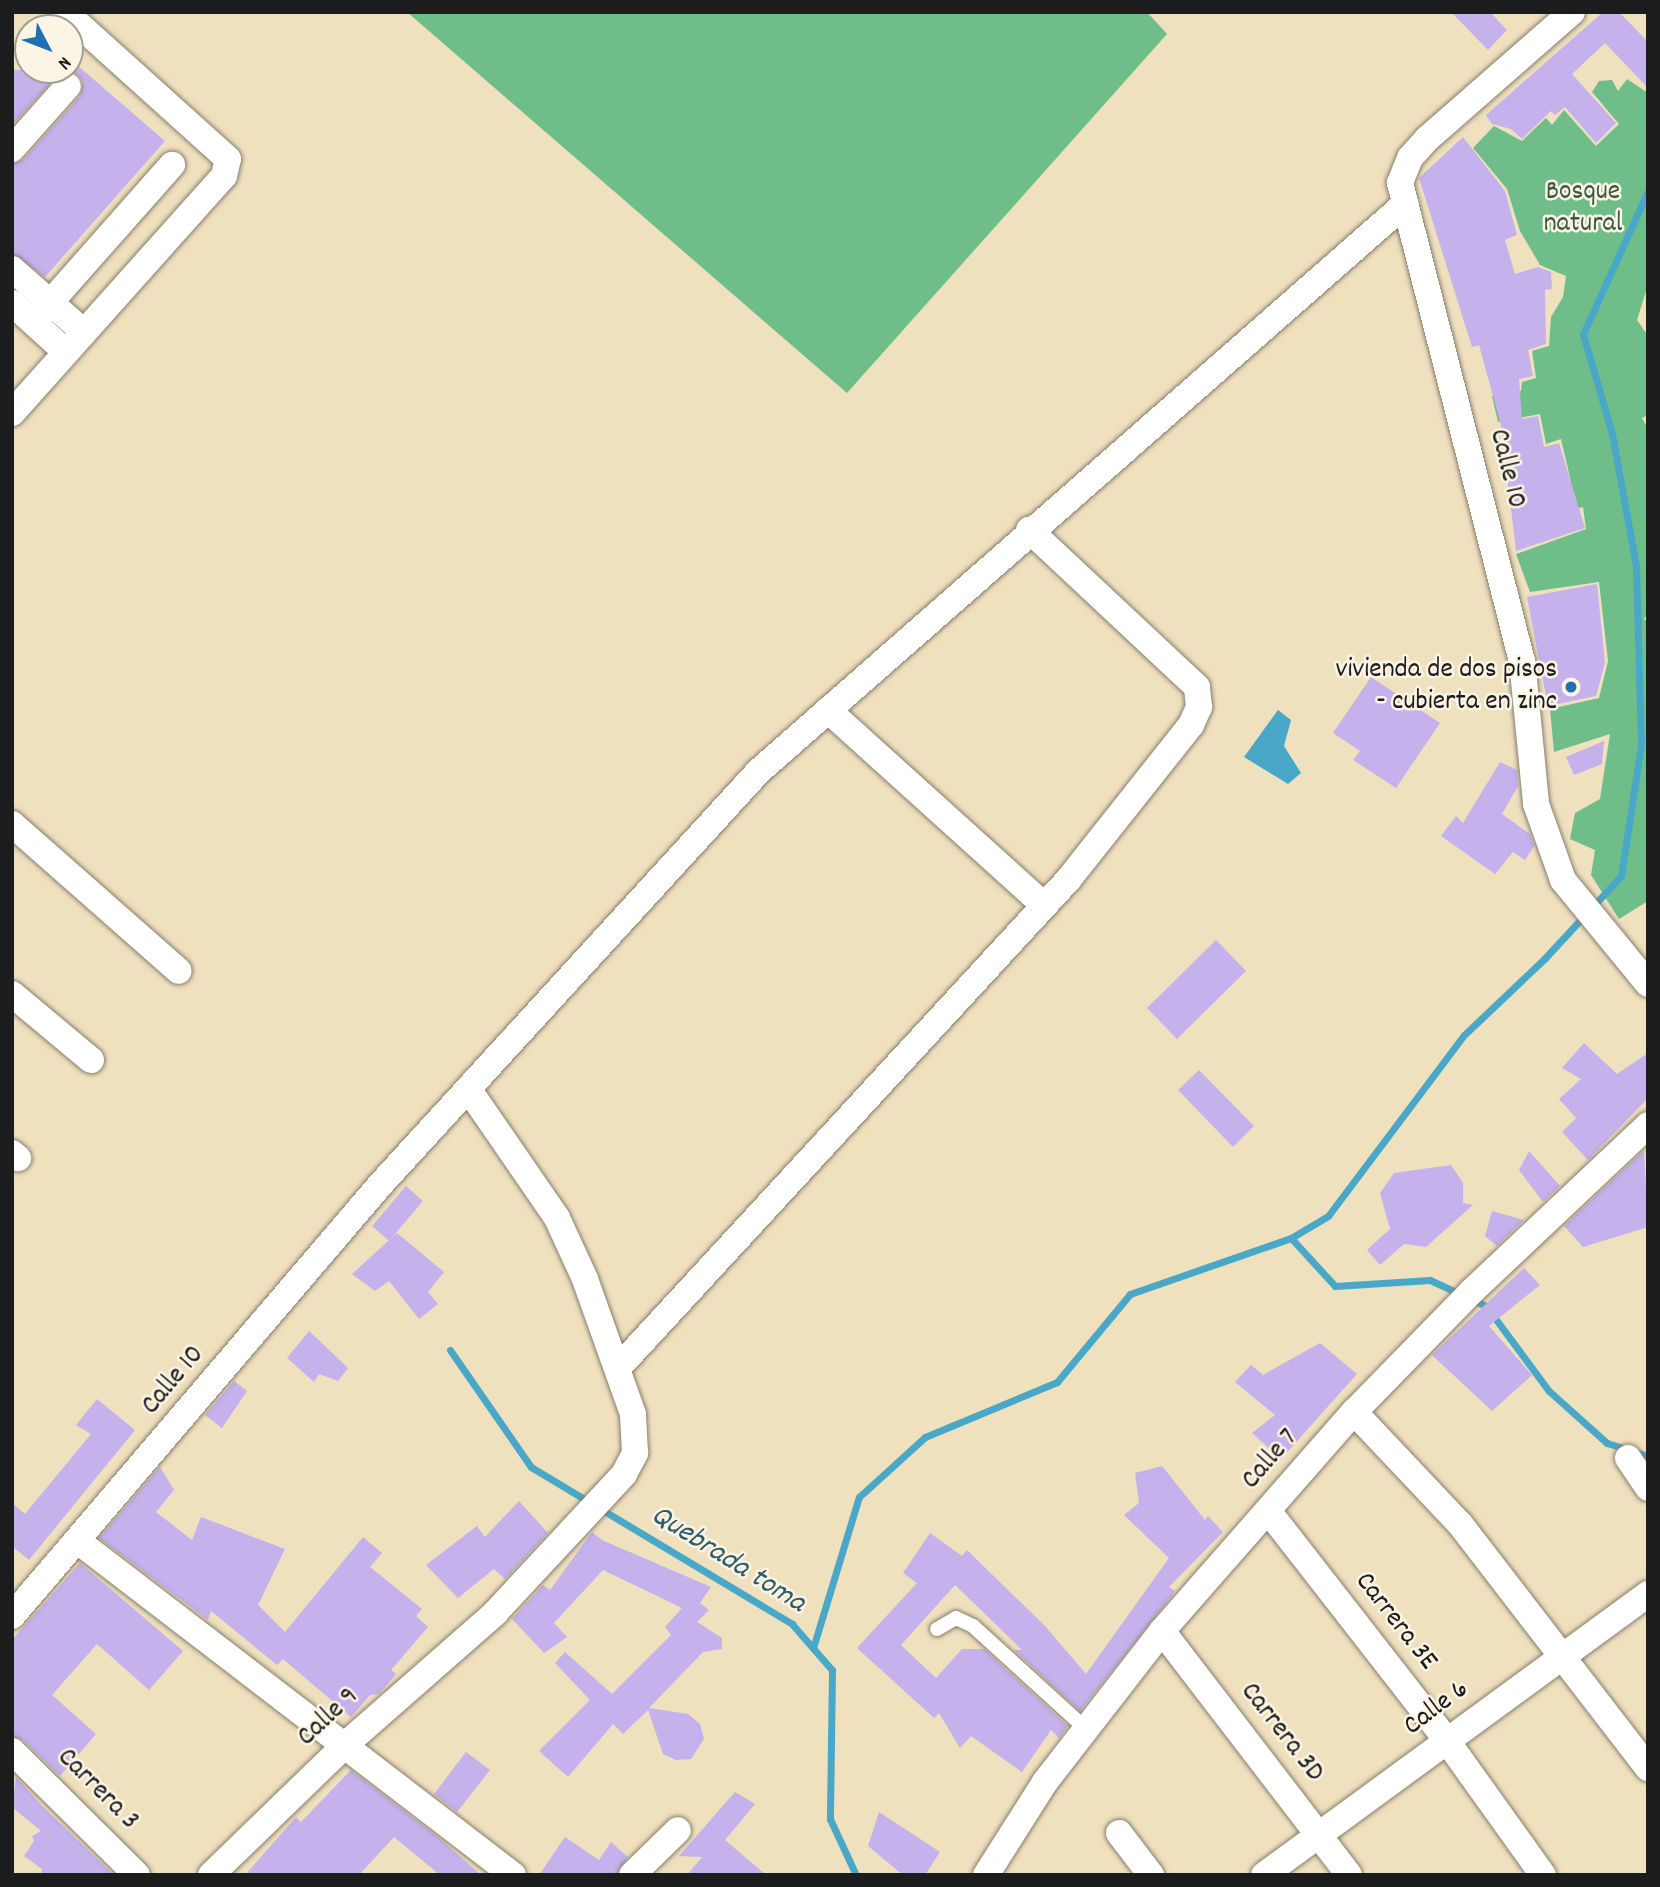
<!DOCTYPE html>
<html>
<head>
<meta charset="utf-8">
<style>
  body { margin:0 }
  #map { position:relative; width:1660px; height:1887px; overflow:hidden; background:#efe0be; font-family:Dekko,sans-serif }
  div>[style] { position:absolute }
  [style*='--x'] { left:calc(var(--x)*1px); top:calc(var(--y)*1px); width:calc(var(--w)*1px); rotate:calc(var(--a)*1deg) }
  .forest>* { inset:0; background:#6fbe8a }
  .water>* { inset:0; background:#49a7c8 }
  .stream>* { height:7px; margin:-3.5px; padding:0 3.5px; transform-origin:3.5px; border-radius:3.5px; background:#49a7c8 }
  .building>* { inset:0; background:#c5b1ec }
  .roads { filter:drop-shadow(0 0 2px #867e6d) drop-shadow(0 0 2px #867e6d) }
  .service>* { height:14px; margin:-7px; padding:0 7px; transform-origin:7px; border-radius:7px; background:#fff }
  .minor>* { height:26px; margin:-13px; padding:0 13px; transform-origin:13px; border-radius:13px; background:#fff }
  .dots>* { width:19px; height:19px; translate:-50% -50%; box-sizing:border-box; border:4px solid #fcf5e5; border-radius:50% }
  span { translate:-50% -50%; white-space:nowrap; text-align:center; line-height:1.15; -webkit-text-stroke:5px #fcf5e5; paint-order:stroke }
  .park-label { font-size:28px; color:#3d5745 }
  .street-label { font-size:28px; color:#1c1c1c }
  .poi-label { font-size:28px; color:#1c1c1c }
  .right { translate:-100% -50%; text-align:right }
  .water-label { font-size:30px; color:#305b69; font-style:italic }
  .frame { position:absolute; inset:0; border:14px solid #1c1c1c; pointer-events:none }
  .north { position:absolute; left:14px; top:14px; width:70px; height:70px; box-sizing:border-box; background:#fcf5e5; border:2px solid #a29e95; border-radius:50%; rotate:132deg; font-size:19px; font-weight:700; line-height:28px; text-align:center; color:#1c1c1c }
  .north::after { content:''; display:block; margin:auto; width:24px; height:32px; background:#1f6fb2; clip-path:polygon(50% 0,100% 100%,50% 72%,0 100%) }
</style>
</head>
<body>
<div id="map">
  <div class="forest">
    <i style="clip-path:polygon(407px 12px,1147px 12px,1167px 34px,847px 393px)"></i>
    <i style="clip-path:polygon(1627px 79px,1648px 93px,1648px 285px,1637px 320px,1648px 336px,1648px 415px,1642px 418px,1648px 429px,1648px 613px,1644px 619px,1648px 622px,1648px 901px,1619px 919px,1591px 875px,1595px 850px,1570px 839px,1575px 813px,1600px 799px,1610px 734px,1554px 752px,1550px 709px,1599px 698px,1608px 661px,1599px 582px,1530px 592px,1516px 554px,1586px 529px,1583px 507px,1514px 528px,1571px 482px,1561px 439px,1546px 444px,1540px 414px,1498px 422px,1492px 396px,1521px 391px,1522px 382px,1536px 378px,1532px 351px,1549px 346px,1551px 317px,1563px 297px,1566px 276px,1540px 265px,1520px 231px,1507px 189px,1473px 148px,1494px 126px,1522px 141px,1546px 118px,1552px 125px,1564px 110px,1596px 146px,1619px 124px,1592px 92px,1599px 81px,1612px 80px,1618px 91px)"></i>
  </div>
  <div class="water">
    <i style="clip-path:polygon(1278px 710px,1291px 720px,1284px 746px,1301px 773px,1288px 784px,1244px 757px)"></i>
  </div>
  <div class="stream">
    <i style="--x:1291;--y:1238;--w:65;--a:47.5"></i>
    <i style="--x:1335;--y:1286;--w:95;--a:-3.6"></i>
    <i style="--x:1430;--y:1280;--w:35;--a:25"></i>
    <i style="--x:1473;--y:1300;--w:14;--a:25"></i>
    <i style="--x:1486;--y:1306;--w:106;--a:53.5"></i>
    <i style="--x:1549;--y:1391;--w:78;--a:41.9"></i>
    <i style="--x:1607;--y:1443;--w:43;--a:17.6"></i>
    <i style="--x:450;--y:1350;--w:142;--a:55.3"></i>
    <i style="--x:531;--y:1467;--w:305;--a:31"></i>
    <i style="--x:792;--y:1624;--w:61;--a:49"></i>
    <i style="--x:832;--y:1670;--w:149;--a:90.8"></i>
    <i style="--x:830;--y:1819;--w:62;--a:65.1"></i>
    <i style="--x:813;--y:1648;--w:158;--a:-73.1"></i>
    <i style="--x:859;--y:1497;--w:89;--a:-42.3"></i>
    <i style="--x:925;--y:1437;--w:143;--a:-22.6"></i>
    <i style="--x:1057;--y:1382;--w:114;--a:-50.3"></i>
    <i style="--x:1130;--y:1294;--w:170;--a:-19.2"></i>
    <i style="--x:1291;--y:1238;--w:43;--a:-30.7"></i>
    <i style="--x:1328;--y:1216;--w:226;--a:-53.1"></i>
    <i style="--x:1464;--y:1035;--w:112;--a:-43.5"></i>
    <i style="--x:1545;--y:958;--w:112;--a:-47.2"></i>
    <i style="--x:1621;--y:876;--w:133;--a:-81.3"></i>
    <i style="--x:1641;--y:745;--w:179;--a:-91.6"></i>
    <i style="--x:1636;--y:566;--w:134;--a:-100.3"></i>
    <i style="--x:1612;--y:434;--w:104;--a:-106.2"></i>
    <i style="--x:1583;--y:334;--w:157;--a:-65.6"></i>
  </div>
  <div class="building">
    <i style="clip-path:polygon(1451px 12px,1490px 12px,1507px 30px,1488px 50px)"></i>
    <i style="clip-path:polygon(1603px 12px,1619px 12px,1648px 42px,1648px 88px,1605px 43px,1572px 74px,1616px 123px,1596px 143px,1565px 107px,1555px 115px,1551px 111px,1522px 139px,1511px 129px,1492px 124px,1486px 115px)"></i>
    <i style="clip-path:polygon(70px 59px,165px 141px,45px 277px,12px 254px,12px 164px,24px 159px,80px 96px,83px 82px,78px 74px,62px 71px,12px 125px,12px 70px,70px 70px)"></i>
    <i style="clip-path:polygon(1463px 137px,1505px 191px,1517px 235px,1505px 240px,1515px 274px,1538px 267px,1551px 272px,1552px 289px,1545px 290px,1546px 344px,1528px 350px,1533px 376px,1519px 379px,1522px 419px,1538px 416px,1544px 447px,1559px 443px,1585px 528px,1516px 551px,1501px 425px,1479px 345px,1472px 347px,1419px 178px)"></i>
    <i style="clip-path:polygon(1597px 584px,1605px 663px,1596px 696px,1548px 706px,1527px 597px)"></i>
    <i style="clip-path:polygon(1371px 677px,1440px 723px,1396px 788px,1353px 760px,1360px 751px,1333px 733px)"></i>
    <i style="clip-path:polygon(1604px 741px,1602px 764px,1574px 775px,1566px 757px)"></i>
    <i style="clip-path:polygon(1500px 762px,1517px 770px,1518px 786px,1502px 814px,1530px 834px,1534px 846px,1525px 860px,1513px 852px,1495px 874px,1441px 836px,1456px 816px,1463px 823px)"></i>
    <i style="clip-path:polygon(1216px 940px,1246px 971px,1177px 1039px,1147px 1008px)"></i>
    <i style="clip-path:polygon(1584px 1043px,1617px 1074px,1648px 1053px,1648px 1098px,1588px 1160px,1562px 1132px,1576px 1118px,1559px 1099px,1581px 1079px,1562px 1068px)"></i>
    <i style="clip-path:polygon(1199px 1070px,1254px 1126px,1233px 1147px,1178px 1090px)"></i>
    <i style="clip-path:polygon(1644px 1150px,1648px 1227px,1583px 1247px,1564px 1226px)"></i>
    <i style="clip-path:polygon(1529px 1151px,1560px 1186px,1543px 1202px,1519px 1170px)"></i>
    <i style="clip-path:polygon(1451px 1165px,1463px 1183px,1463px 1203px,1473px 1205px,1426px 1247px,1404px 1244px,1380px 1265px,1367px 1250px,1390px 1229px,1380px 1193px,1394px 1173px)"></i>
    <i style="clip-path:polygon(406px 1186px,423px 1201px,389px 1241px,372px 1226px)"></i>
    <i style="clip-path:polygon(1492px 1211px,1524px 1220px,1497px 1246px,1485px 1236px)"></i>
    <i style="clip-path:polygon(397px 1233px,444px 1272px,428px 1292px,438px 1304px,419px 1319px,389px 1281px,375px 1291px,352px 1274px)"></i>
    <i style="clip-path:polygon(1524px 1268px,1540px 1285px,1489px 1326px,1532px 1375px,1492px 1411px,1432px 1355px)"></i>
    <i style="clip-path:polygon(309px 1331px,348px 1368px,338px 1381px,319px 1374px,314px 1382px,287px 1358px)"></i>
    <i style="clip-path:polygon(1320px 1343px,1357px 1374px,1281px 1459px,1252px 1433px,1275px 1415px,1235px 1382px,1251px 1365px,1263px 1375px)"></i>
    <i style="clip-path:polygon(234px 1381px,247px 1391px,222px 1428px,205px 1415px)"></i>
    <i style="clip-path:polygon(97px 1399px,135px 1430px,29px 1560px,12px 1546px,12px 1503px,25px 1514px,91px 1434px,76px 1425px)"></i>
    <i style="clip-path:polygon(1162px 1466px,1205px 1520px,1208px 1516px,1223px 1532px,1169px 1587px,1175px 1591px,1170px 1598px,1080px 1711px,1014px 1650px,1022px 1650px,955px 1585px,901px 1645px,936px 1678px,962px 1649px,984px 1649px,1068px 1726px,1059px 1738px,1051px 1730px,1022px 1772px,971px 1736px,960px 1748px,939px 1713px,934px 1718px,857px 1648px,917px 1583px,903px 1573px,930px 1533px,962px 1556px,967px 1550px,1045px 1626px,1086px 1674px,1169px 1558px,1124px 1515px,1139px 1503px,1135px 1473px)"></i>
    <i style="clip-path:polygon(160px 1467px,174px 1490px,156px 1512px,192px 1540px,201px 1517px,285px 1549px,258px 1605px,285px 1632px,363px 1537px,382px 1553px,370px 1567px,422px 1609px,416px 1616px,428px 1627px,391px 1670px,396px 1674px,379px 1694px,370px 1695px,351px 1717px,283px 1659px,277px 1665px,211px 1611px,208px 1620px,99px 1538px)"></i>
    <i style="clip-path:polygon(519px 1501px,548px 1533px,505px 1579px,494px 1569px,458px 1598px,426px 1565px,477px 1526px,485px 1537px)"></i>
    <i style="clip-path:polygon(592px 1532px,602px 1540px,711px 1587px,700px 1603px,709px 1610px,697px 1622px,722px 1638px,722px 1649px,703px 1652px,649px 1708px,688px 1714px,700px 1724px,704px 1739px,691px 1759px,676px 1760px,663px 1754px,648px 1710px,623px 1734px,613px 1724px,568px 1777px,539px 1751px,590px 1700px,555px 1663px,565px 1652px,612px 1694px,671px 1635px,665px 1627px,682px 1608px,603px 1570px,554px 1623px,567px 1637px,544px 1653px,512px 1619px,543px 1585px,550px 1590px)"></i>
    <i style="clip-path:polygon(80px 1563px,183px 1651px,149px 1690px,97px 1644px,52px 1695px,96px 1734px,60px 1776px,23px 1740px,12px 1736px,12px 1640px)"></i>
    <i style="clip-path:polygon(466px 1752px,490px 1770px,457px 1812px,434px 1794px)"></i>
    <i style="clip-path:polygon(351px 1770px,438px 1837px,481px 1875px,440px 1875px,394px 1837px,359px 1875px,245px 1875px,296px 1817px,301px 1822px)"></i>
    <i style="clip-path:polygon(16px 1777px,41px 1805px,114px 1875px,41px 1875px,42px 1869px,24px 1856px,34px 1841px,32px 1836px,41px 1831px,12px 1807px)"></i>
    <i style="clip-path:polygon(735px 1792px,755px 1804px,725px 1840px,766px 1875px,687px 1875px,702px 1857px,679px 1856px)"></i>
    <i style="clip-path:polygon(879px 1812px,940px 1852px,925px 1875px,903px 1875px,868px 1846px)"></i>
    <i style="clip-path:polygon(565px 1837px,599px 1860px,611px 1842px,628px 1857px,617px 1875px,539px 1875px)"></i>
  </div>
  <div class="roads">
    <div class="service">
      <i style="--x:937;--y:1629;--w:22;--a:-30"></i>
      <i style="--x:956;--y:1618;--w:19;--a:25"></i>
      <i style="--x:973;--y:1626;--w:153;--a:42.3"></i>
    </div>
    <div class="minor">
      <i style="--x:1572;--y:12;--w:193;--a:138.8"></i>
      <i style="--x:1427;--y:139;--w:25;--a:132"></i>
      <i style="--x:1410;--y:158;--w:27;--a:112"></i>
      <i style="--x:1400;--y:183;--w:492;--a:75.7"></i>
      <i style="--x:1522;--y:660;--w:145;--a:84.4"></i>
      <i style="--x:1536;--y:804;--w:81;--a:70.4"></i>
      <i style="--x:1563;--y:880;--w:134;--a:50.7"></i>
      <i style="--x:12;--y:149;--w:84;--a:-48.4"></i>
      <i style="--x:12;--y:269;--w:96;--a:41.2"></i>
      <i style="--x:12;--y:303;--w:73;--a:42.2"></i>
      <i style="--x:33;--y:322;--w:210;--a:-48.5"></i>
      <i style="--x:12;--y:413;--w:318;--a:-48.2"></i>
      <i style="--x:224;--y:176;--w:17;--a:-77"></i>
      <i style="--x:228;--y:159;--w:219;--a:-138"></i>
      <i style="--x:828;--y:710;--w:291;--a:42.1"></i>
      <i style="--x:12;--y:824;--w:222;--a:41.4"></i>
      <i style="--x:12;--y:994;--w:103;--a:39.9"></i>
      <i style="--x:12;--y:1153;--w:8;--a:40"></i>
      <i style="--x:618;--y:1368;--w:664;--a:-47.32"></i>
      <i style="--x:1068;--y:880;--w:198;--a:-51.6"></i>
      <i style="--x:1191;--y:725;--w:20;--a:-66"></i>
      <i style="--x:1199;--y:707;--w:20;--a:-96"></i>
      <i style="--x:1197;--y:687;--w:230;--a:-136.9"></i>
      <i style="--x:1354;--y:1412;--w:154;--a:46.6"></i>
      <i style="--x:1460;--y:1524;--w:308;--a:52.4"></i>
      <i style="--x:1628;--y:1458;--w:36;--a:56"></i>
      <i style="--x:1269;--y:1512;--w:290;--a:52.1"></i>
      <i style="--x:1447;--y:1741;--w:165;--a:54.4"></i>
      <i style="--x:79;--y:1542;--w:547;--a:37.5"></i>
      <i style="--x:12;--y:1616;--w:567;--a:-49.51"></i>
      <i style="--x:380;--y:1185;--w:561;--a:-47.53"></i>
      <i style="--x:759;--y:771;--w:860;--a:-41.27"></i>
      <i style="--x:1162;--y:1631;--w:307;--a:52.5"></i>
      <i style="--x:12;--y:1751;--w:176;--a:44.8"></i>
      <i style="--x:1119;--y:1833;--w:53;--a:52.7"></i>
      <i style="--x:211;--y:1875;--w:187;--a:-44.1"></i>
      <i style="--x:345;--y:1745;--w:200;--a:-41.3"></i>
      <i style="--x:495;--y:1613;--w:190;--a:-47.1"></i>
      <i style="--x:624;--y:1474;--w:24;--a:-62"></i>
      <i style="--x:635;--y:1453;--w:39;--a:-93"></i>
      <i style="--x:633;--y:1414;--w:143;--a:-109.6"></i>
      <i style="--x:585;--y:1279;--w:67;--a:-114.7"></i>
      <i style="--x:557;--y:1218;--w:155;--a:-124.5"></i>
      <i style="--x:632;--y:1875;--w:64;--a:-44.4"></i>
      <i style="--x:986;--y:1875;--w:110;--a:-57.6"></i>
      <i style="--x:1045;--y:1782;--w:191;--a:-52.2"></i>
      <i style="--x:1162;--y:1631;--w:291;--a:-48.8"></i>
      <i style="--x:1354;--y:1412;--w:169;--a:-45.7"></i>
      <i style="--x:1472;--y:1291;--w:242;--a:-43.3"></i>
      <i style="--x:1264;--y:1875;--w:476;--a:-36.2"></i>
    </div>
  </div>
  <div class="dots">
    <i style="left:1571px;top:687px;background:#1f6fb2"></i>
  </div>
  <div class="park-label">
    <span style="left:1583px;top:209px">Bosque<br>natural</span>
  </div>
  <div class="street-label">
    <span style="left:1506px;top:469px;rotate:76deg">Calle 10</span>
    <span style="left:174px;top:1381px;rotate:-50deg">Calle 10</span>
    <span style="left:1271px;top:1460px;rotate:-49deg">Calle 7</span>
    <span style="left:1395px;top:1622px;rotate:52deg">Carrera 3E</span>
    <span style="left:1437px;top:1709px;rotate:-37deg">Calle 6</span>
    <span style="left:329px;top:1718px;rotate:-43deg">Calle 9</span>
    <span style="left:1281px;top:1733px;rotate:52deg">Carrera 3D</span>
    <span style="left:97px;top:1790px;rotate:45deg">Carrera 3</span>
  </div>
  <div class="poi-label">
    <span class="right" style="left:1557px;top:687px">vivienda de dos pisos<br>- cubierta en zinc</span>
  </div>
  <div class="water-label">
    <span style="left:727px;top:1561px;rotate:32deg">Quebrada toma</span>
  </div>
  <div class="frame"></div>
  <div class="north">N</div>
</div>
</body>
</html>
